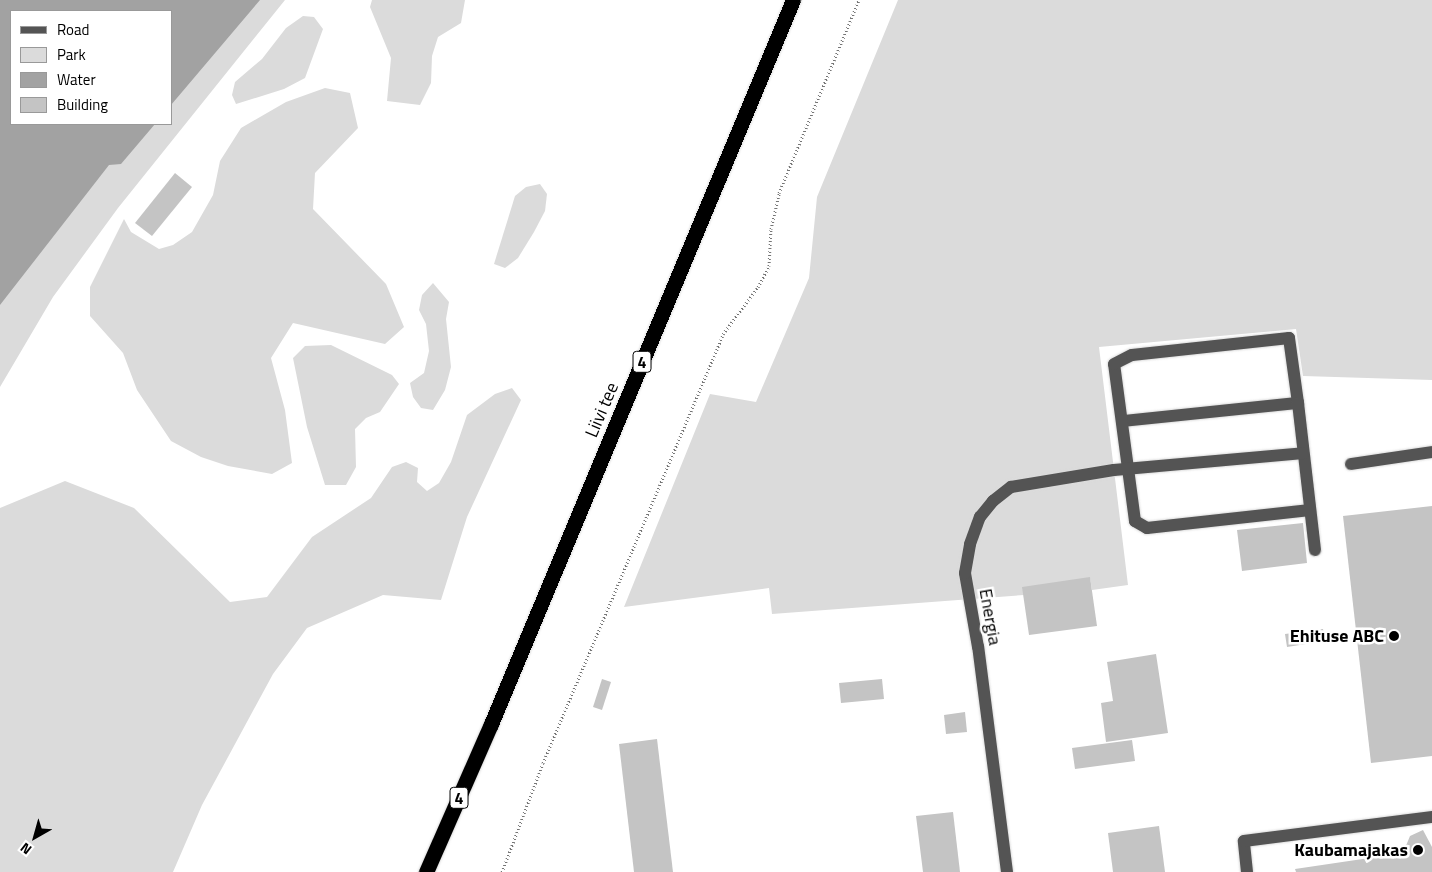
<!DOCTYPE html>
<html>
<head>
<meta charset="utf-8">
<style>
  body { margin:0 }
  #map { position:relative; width:1432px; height:872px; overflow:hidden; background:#fff; font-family:"Titillium Web",sans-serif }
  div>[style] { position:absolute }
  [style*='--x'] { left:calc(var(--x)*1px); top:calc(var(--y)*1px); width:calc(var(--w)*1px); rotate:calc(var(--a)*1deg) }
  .green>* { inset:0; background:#dbdbdb }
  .water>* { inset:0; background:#a2a2a2 }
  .building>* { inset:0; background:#c4c4c4 }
  .path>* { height:3px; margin-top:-1.5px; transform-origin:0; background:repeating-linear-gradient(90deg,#767676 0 1px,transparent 0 3.5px) }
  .roads { filter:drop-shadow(0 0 1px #dbdbdb) drop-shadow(0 0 1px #dbdbdb) }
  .minor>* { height:12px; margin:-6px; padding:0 6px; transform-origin:6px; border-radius:6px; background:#545454 }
  .highway>* { height:15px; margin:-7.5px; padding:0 7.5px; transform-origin:7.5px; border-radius:7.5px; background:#000 }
  .dots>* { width:14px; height:14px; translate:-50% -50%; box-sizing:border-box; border:2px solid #fff; border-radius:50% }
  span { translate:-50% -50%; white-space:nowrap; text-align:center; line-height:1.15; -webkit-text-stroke:5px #fff; paint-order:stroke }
  .shield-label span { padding:1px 4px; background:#fff; border:1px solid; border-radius:4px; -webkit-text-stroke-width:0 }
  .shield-label { font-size:16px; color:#000; font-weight:700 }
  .street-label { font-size:18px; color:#000 }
  .poi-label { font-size:18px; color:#000; font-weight:700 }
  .right { translate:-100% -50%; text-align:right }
  .legend { position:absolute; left:10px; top:10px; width:162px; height:115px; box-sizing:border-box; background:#fff; border:1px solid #999; margin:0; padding:6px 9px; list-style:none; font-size:15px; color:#000 }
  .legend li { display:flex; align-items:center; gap:10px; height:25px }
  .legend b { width:25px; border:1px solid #999 }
  .north { position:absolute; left:10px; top:812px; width:50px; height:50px; -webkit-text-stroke:4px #fff; paint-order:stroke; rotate:218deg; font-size:14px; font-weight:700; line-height:20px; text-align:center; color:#000 }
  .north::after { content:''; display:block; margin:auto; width:18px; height:22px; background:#000; clip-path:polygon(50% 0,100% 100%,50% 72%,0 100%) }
</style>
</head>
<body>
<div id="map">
  <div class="green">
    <i style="clip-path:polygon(230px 0,285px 0,118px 208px,53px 297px,0 387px,0 282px,129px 124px,171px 124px,171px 72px)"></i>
    <i style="clip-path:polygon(372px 0,465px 0,461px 23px,438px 37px,432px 56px,431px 83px,420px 105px,387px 101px,391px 58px,370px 7px)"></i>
    <i style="clip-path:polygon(898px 0,1432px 0,1432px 380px,1303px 376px,1296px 329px,1099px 347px,1128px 585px,1092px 590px,1090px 578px,1024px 595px,772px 614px,769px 588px,624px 607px,710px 394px,756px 402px,809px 278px,817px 197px)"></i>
    <i style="clip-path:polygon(303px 16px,314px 17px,323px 29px,305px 78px,284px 89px,236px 104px,232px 95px,235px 82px,262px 59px,286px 28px)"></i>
    <i style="clip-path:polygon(325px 88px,350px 93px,358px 128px,315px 173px,313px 209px,386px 284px,404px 327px,385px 344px,293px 323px,271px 358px,285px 410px,292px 463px,272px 474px,228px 466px,201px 457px,171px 441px,137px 390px,123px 353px,90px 316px,90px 287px,124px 219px,131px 232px,159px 249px,173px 245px,192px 232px,213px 195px,220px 161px,241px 128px,286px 102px)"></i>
    <i style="clip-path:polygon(540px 184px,547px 194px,545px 211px,534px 232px,518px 258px,505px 268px,494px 264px,515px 196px,526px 187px)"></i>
    <i style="clip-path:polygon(433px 283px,449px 302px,446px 319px,451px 367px,445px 390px,433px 410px,421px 408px,413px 397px,410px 383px,424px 373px,429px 351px,426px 324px,419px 310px,422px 295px)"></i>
    <i style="clip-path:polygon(331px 345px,392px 375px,399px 384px,380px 412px,366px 418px,355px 429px,356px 467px,346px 485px,325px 485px,307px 427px,293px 358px,305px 346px)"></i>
    <i style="clip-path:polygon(512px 388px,521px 400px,467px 517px,441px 600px,383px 595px,307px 628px,273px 674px,202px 805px,173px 872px,0 872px,0 508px,65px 481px,134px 508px,230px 602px,267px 597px,312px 537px,371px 498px,392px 467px,406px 462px,418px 468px,417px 482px,427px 491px,439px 483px,451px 462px,467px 415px,495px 394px)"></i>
  </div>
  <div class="water">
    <i style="clip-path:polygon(0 0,260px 0,171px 105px,171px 11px,11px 11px,11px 124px,155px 124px,121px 164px,109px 165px,0 305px)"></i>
  </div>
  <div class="building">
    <i style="clip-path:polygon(175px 173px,192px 187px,152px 236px,135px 223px)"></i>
    <i style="clip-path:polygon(1432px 506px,1432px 756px,1371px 763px,1343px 516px)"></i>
    <i style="clip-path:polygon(1303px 523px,1307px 563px,1242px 571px,1237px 530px)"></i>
    <i style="clip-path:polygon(1090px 577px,1097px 626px,1029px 635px,1022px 587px)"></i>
    <i style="clip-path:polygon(1323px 629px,1325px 641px,1287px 647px,1285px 634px)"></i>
    <i style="clip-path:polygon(1156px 654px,1168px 733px,1106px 742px,1101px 703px,1113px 701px,1107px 662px)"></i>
    <i style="clip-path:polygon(602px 679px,611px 682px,602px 710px,593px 707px)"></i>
    <i style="clip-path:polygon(882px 679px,884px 699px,841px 703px,839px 683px)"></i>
    <i style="clip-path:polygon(965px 712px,967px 732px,946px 734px,944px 715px)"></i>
    <i style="clip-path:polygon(657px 739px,673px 872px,634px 872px,619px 744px)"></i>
    <i style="clip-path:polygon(1132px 740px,1135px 761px,1075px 769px,1072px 748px)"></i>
    <i style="clip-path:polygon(953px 812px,960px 872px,923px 872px,916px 816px)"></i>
    <i style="clip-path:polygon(1159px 826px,1165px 872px,1113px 872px,1108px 833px)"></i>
    <i style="clip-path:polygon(1423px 830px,1432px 847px,1432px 872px,1296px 872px,1295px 869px,1403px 853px,1410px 836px)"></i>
  </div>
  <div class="path">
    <i style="--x:502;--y:872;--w:116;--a:-69.4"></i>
    <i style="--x:543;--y:763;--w:465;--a:-67.2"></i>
    <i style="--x:723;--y:334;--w:59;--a:-53.3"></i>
    <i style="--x:758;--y:287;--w:24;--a:-62"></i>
    <i style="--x:769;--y:266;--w:37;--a:-87"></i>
    <i style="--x:771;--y:229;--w:37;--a:-77"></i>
    <i style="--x:779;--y:193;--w:209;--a:-67.5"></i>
  </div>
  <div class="roads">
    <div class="minor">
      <i style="--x:1123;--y:421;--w:176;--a:-5.9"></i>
      <i style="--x:1351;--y:464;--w:82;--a:-8.4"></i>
      <i style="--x:1310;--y:510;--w:164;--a:173.7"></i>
      <i style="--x:1147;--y:528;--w:14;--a:-150"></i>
      <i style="--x:1135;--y:521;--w:158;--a:-97.6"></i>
      <i style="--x:1114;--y:364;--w:20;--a:-27"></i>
      <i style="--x:1132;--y:355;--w:158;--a:-6.2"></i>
      <i style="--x:1289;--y:338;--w:66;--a:82.1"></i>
      <i style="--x:1298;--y:403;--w:148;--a:83.4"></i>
      <i style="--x:1007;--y:872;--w:227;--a:-97.3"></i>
      <i style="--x:978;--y:647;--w:75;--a:-100"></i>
      <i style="--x:965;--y:573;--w:29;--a:-80"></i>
      <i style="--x:970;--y:544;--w:29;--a:-70"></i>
      <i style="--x:980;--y:517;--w:21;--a:-51"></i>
      <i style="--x:993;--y:501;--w:23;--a:-38"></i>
      <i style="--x:1011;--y:487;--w:104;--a:-9.4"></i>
      <i style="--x:1114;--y:470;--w:190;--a:-5.1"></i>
      <i style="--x:1247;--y:872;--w:31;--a:-96"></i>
      <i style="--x:1244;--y:841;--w:190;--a:-7.3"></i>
    </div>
    <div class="highway">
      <i style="--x:426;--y:872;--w:162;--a:-66.3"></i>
      <i style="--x:491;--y:724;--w:784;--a:-67.36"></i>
    </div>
  </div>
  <div class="dots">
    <i style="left:1394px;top:636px;background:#000"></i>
    <i style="left:1418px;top:850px;background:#000"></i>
  </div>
  <div class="shield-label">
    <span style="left:642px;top:362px">4</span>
    <span style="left:459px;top:798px">4</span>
  </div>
  <div class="street-label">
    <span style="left:602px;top:410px;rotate:-67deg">Liivi tee</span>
    <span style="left:990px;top:617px;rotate:80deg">Energia</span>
  </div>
  <div class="poi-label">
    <span class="right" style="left:1384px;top:636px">Ehituse ABC</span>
    <span class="right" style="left:1408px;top:850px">Kaubamajakas</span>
  </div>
  <ul class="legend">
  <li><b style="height:6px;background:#545454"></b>Road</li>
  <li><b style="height:14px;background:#dbdbdb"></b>Park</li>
  <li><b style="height:14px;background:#a2a2a2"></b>Water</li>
  <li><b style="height:14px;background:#c4c4c4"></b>Building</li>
  </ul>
  <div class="north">N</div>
</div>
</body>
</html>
